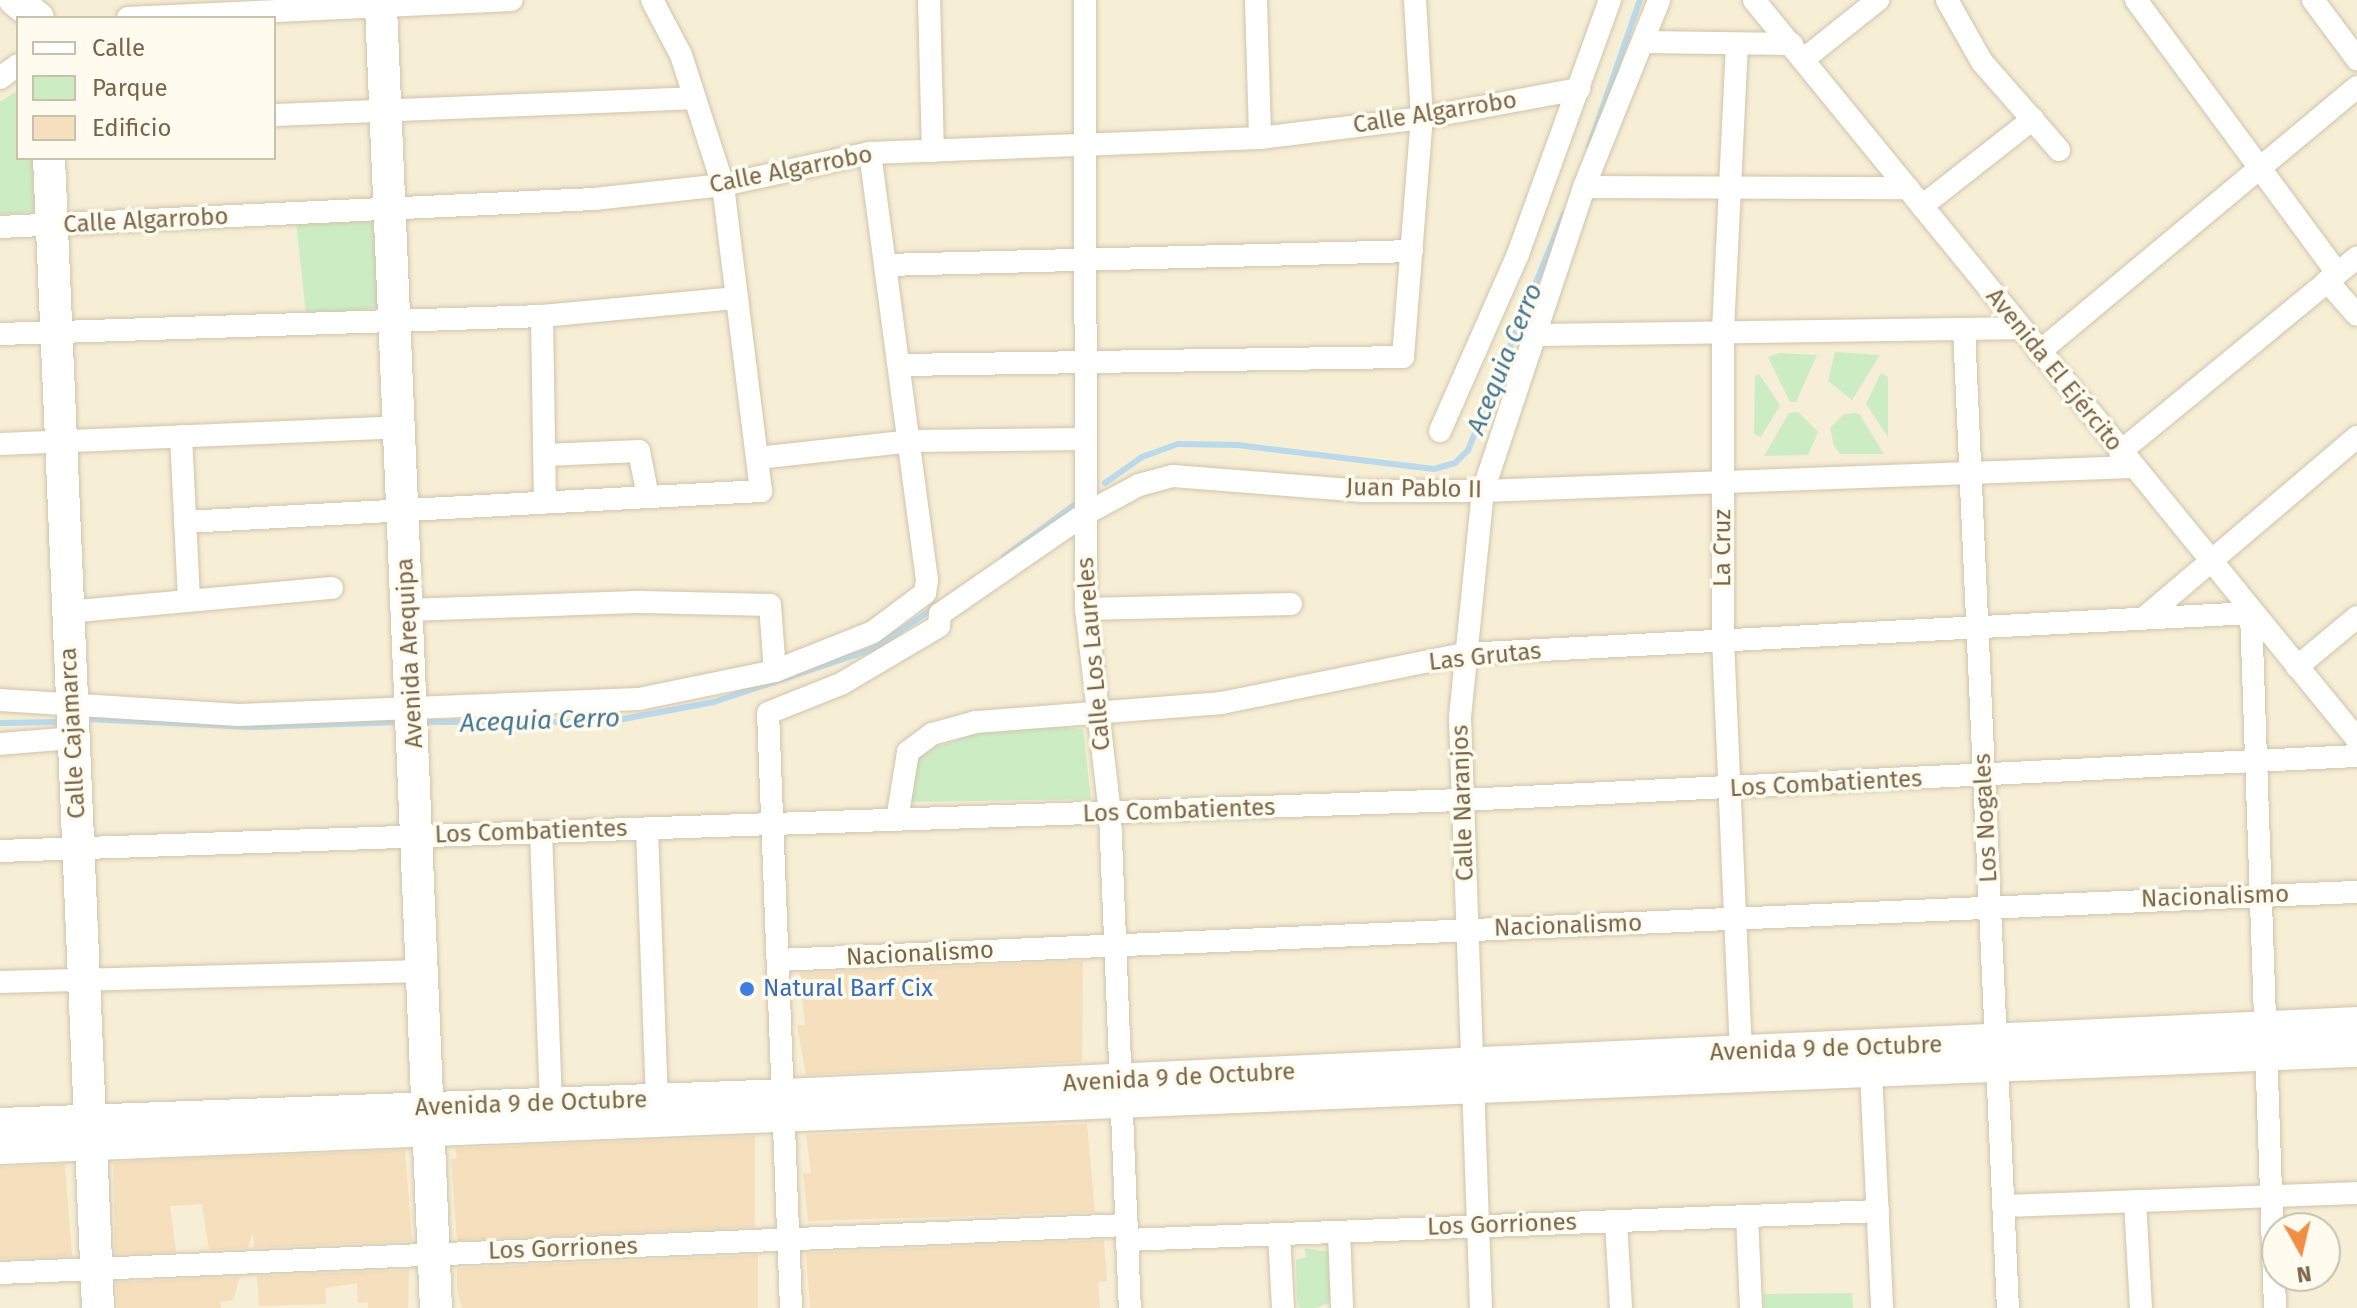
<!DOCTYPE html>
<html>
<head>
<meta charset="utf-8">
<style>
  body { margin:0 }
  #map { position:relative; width:2357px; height:1308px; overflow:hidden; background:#fefae7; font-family:"Fira Sans",sans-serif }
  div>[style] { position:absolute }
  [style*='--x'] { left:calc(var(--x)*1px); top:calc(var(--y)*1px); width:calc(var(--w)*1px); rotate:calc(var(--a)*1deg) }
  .residential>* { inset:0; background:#f6eed5 }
  .green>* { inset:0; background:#ccedc4 }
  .stream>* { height:6px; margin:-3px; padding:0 3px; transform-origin:3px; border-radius:3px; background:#bad9ea }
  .building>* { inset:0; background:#f5dfbd }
  .roads { filter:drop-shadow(0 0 2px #d1c4ab) drop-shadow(0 0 2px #d1c4ab) }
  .street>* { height:22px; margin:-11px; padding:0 11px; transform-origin:11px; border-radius:11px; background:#fff }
  .secondary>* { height:32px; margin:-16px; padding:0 16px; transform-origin:16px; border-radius:16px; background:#fff }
  .dots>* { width:22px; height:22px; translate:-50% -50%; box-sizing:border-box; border:4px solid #fffcef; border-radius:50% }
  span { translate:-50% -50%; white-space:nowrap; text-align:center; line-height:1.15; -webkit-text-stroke:7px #fffcef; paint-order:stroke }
  .street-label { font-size:24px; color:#7a6549 }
  .shop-label { font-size:24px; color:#366cbe }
  .left { translate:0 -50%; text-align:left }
  .water-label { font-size:26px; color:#437896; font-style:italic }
  .legend { position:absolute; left:16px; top:16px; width:260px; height:144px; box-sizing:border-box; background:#fffcef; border:2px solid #cac0ad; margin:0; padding:10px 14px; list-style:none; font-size:24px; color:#7a6549 }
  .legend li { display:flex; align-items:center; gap:16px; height:40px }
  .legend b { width:40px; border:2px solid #cac0ad }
  .north { position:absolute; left:2261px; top:1212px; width:80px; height:80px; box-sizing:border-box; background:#fffcef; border:2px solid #cac0ad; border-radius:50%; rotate:172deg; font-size:22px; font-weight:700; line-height:32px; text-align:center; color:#7a6549 }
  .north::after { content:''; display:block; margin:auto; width:28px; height:36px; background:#f08e44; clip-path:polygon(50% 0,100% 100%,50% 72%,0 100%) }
</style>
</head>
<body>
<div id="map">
  <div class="residential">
    <i style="clip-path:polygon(evenodd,0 0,2357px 0,2357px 1308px,0 1308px,0 0,18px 18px,274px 18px,274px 158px,18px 158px,18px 18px,0 0,2277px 1228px,2325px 1228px,2325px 1276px,2277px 1276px,2277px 1228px)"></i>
  </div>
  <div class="green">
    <i style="clip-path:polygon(18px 90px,18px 158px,41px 158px,39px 212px,0 214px,0 102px)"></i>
    <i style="clip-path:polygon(386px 219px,391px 307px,306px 314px,296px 222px)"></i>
    <i style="clip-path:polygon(1835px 352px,1880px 355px,1852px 400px,1828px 381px)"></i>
    <i style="clip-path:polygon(1779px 353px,1817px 355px,1796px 402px,1790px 402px,1768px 357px)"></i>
    <i style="clip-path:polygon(1881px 373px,1888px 377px,1888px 437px,1866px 404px)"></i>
    <i style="clip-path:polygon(1759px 374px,1780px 405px,1761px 437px,1754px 434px,1755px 376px)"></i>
    <i style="clip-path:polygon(1798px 412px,1818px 432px,1808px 455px,1764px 456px,1789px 413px)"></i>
    <i style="clip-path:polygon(1857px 413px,1860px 415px,1884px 454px,1840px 454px,1834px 446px,1830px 428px,1844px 414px)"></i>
    <i style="clip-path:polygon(1048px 726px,1083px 729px,1091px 799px,910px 802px,918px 753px,975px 734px)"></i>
    <i style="clip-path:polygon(1305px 1248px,1330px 1252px,1333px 1301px,1317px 1308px,1300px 1308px,1297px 1301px,1296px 1260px,1306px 1257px)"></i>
    <i style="clip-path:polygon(1852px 1293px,1853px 1308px,1764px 1308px,1764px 1294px)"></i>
  </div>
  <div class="stream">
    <i style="--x:1589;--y:147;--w:156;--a:-70.9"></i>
    <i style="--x:1105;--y:483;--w:45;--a:-35.1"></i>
    <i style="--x:1142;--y:457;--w:38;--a:-20"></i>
    <i style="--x:1178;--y:444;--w:60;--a:1"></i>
    <i style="--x:1238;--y:445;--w:197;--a:7"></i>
    <i style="--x:1434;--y:469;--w:22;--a:-16"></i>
    <i style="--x:1455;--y:463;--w:18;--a:-45"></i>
    <i style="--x:1468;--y:450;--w:255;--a:-67.9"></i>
    <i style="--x:1004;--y:557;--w:92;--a:-36.6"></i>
    <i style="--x:88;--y:719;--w:163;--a:2.8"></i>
    <i style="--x:251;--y:727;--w:150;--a:-1.9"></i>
    <i style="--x:420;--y:722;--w:187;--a:0"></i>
    <i style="--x:607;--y:722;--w:109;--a:-10.6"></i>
    <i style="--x:714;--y:702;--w:168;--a:-18.4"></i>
    <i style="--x:873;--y:649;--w:73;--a:-33.9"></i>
    <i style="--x:0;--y:723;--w:60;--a:-1"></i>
  </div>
  <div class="building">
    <i style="clip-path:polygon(1083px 961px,1082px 1062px,806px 1075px,797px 1025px,805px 1025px,800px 973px)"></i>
    <i style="clip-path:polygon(1087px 1124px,1095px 1212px,808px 1221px,803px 1173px,811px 1173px,806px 1135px)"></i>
    <i style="clip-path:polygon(755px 1136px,755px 1227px,457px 1240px,451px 1159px,457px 1158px,455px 1148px)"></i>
    <i style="clip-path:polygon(405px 1150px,412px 1241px,254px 1248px,253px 1232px,248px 1248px,209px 1250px,202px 1204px,170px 1206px,176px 1252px,115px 1254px,113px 1162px)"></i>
    <i style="clip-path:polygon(65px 1164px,72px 1256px,0 1259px,0 1167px)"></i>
    <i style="clip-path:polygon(1104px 1240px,1107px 1281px,1098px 1282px,1100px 1308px,810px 1308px,806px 1253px)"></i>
    <i style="clip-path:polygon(758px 1255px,758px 1308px,462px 1308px,457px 1291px,457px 1268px)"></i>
    <i style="clip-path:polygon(409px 1270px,408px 1308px,368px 1308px,368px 1302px,358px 1303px,357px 1283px,325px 1288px,326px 1304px,259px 1306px,257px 1276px)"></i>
    <i style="clip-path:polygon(240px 1277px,233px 1300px,220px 1302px,221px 1308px,118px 1308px,116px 1282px)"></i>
  </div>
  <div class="roads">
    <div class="street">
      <i style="--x:929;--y:0;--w:151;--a:88.5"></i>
      <i style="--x:1085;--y:0;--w:609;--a:89.91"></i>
      <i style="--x:1086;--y:609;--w:206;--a:83.3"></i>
      <i style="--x:1110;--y:814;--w:494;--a:87.7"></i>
      <i style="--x:1256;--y:0;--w:138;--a:88.3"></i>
      <i style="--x:1754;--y:0;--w:954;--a:50.79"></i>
      <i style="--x:1947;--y:0;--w:71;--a:60.6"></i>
      <i style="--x:1982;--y:62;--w:117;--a:48.8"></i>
      <i style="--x:2136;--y:0;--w:339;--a:53.6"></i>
      <i style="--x:2313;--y:0;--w:74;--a:53.3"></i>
      <i style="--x:128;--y:18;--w:384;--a:-2.7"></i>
      <i style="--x:1644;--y:42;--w:148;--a:0.8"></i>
      <i style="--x:1737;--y:44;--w:289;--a:92.8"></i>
      <i style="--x:1723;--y:333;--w:307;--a:90"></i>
      <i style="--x:1723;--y:640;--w:412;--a:87.5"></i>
      <i style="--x:1804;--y:59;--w:95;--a:-38.6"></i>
      <i style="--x:0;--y:78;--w:22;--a:-36"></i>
      <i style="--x:274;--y:115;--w:420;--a:-2.3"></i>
      <i style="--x:1584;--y:187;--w:324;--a:0.2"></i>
      <i style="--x:1922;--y:206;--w:141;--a:-38.1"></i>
      <i style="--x:0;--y:227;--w:595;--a:-2.7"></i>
      <i style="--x:594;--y:199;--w:130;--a:-6.2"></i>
      <i style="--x:723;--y:185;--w:150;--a:-12.3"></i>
      <i style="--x:870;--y:153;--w:390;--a:-2.2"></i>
      <i style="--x:1260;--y:138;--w:163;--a:-7"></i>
      <i style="--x:1422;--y:118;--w:160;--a:-10.5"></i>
      <i style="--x:886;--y:265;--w:526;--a:-1.52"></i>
      <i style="--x:2327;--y:281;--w:45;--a:48.6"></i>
      <i style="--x:542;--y:316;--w:186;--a:89.1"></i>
      <i style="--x:1964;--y:329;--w:980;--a:87.43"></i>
      <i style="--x:0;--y:334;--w:542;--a:-1.9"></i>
      <i style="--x:542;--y:316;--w:196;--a:-5.3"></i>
      <i style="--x:1532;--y:335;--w:488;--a:-0.8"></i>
      <i style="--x:2039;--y:352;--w:414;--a:-39.8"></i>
      <i style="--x:901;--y:365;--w:502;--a:-0.91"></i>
      <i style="--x:1403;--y:357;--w:240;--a:-85.5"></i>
      <i style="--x:1422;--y:118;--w:118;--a:-93.4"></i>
      <i style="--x:1440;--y:431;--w:193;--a:-66.2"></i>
      <i style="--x:1518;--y:254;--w:270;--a:-70.1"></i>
      <i style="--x:181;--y:436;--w:164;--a:87.2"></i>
      <i style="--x:0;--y:444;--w:400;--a:-2.4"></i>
      <i style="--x:2120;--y:452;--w:307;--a:-39.4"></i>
      <i style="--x:545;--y:455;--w:94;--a:-2.4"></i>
      <i style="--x:639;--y:451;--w:47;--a:78.9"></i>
      <i style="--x:758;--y:458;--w:155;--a:-6.3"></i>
      <i style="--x:912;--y:441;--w:172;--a:-0.7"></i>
      <i style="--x:185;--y:522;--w:577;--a:-3.08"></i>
      <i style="--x:761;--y:491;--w:308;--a:-97.1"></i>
      <i style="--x:723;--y:185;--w:137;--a:-107.9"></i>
      <i style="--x:681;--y:55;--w:62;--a:-117.8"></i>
      <i style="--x:1086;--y:609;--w:205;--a:-1.4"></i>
      <i style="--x:408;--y:610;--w:234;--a:-2"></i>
      <i style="--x:642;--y:602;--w:128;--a:1.3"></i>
      <i style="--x:770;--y:605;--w:66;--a:85.7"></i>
      <i style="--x:67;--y:612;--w:266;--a:-5.2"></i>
      <i style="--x:2143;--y:619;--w:281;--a:-40.4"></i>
      <i style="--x:2297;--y:667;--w:78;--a:-39.8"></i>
      <i style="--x:0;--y:700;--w:239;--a:3.6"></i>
      <i style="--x:239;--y:715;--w:400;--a:-2.3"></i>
      <i style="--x:639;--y:699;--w:139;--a:-11.6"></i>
      <i style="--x:775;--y:671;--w:105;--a:-21.7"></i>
      <i style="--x:873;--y:632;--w:65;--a:-36.9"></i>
      <i style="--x:925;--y:593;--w:13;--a:-81"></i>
      <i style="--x:927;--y:580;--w:431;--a:-97.6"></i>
      <i style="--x:0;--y:744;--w:73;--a:-4.7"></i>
      <i style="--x:897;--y:820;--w:69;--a:-80.8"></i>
      <i style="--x:908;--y:752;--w:30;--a:-37"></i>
      <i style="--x:932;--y:734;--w:46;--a:-15.3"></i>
      <i style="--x:976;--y:722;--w:246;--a:-4.4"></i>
      <i style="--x:1221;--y:703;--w:248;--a:-11.4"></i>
      <i style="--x:1464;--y:654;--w:788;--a:-2.98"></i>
      <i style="--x:2251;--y:613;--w:695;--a:88.02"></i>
      <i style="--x:647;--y:829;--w:271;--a:87.9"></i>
      <i style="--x:541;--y:832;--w:272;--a:87.9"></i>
      <i style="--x:0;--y:851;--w:1464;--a:-2"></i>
      <i style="--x:1463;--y:800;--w:895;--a:-2.82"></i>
      <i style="--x:778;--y:960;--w:1580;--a:-2.47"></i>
      <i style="--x:0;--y:982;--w:423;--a:-1.5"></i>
      <i style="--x:1871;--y:1072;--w:236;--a:87.3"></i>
      <i style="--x:2135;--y:1201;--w:107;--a:86.8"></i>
      <i style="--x:2003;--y:1206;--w:354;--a:-2.1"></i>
      <i style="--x:1747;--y:1216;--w:92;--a:87.5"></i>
      <i style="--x:1616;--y:1221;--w:87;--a:86.7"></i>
      <i style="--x:1339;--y:1232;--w:76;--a:87.7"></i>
      <i style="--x:1279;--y:1234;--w:74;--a:86.9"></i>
      <i style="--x:1127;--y:1240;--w:752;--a:-2.21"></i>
      <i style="--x:0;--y:1273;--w:1128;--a:-2.44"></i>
      <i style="--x:791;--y:1308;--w:595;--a:-92.21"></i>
      <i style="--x:768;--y:713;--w:79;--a:-21.7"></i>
      <i style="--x:841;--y:684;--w:114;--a:-30.6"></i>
      <i style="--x:939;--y:626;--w:12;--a:-85"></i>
      <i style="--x:940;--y:614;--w:176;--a:-34.6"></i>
      <i style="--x:1085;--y:514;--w:61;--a:-28.2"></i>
      <i style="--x:1139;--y:485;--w:35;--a:-15"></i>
      <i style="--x:1173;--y:476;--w:191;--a:4.5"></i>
      <i style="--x:1363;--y:491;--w:120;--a:0"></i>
      <i style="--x:1483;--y:491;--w:650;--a:-2.11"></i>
      <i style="--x:1481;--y:1308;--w:591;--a:-92.04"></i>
      <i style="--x:1460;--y:717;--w:227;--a:-84.2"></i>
      <i style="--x:1483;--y:491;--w:320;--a:-71.6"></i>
      <i style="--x:1584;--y:187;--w:201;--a:-68.1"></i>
    </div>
    <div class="secondary">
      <i style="--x:15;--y:0;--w:29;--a:38"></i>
      <i style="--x:376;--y:0;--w:9;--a:54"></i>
      <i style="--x:381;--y:7;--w:1302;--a:87.58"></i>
      <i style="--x:49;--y:158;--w:1151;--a:87.56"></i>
      <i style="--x:0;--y:1124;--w:787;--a:-2.11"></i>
      <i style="--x:786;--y:1095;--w:1573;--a:-2.62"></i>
      <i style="--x:0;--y:1148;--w:2359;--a:-2.36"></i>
    </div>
  </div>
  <div class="dots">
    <i style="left:747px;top:989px;background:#3f7fe0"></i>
  </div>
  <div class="street-label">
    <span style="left:1435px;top:113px;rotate:-9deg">Calle Algarrobo</span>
    <span style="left:791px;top:170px;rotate:-11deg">Calle Algarrobo</span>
    <span style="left:146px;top:221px;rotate:-3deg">Calle Algarrobo</span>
    <span style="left:2054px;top:370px;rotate:51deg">Avenida El Ejército</span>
    <span style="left:1414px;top:489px;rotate:1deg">Juan Pablo II</span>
    <span style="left:1723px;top:548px;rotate:-90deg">La Cruz</span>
    <span style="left:410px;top:653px;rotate:-93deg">Avenida Arequipa</span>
    <span style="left:1094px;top:654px;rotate:-95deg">Calle Los Laureles</span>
    <span style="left:1485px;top:657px;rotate:-6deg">Las Grutas</span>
    <span style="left:73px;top:733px;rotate:-93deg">Calle Cajamarca</span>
    <span style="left:1826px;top:784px;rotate:-3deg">Los Combatientes</span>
    <span style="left:1463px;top:803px;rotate:-92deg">Calle Naranjos</span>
    <span style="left:1179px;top:811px;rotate:-2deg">Los Combatientes</span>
    <span style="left:1986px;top:818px;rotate:-93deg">Los Nogales</span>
    <span style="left:531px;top:832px;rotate:-2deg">Los Combatientes</span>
    <span style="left:2215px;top:897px;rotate:-2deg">Nacionalismo</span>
    <span style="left:1568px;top:926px;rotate:-2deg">Nacionalismo</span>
    <span style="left:920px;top:954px;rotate:-3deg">Nacionalismo</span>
    <span style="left:1826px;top:1049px;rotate:-2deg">Avenida 9 de Octubre</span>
    <span style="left:1179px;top:1078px;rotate:-3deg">Avenida 9 de Octubre</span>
    <span style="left:531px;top:1104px;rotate:-2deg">Avenida 9 de Octubre</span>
    <span style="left:1502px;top:1225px;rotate:-2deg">Los Gorriones</span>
    <span style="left:563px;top:1249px;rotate:-2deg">Los Gorriones</span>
  </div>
  <div class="shop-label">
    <span class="left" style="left:763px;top:989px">Natural Barf Cix</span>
  </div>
  <div class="water-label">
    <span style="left:1505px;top:359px;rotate:-68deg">Acequia Cerro</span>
    <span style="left:540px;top:721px;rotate:-2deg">Acequia Cerro</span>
  </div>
  <ul class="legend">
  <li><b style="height:10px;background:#fff"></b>Calle</li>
  <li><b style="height:22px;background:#ccedc4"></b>Parque</li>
  <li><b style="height:22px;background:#f5dfbd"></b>Edificio</li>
  </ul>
  <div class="north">N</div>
</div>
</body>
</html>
